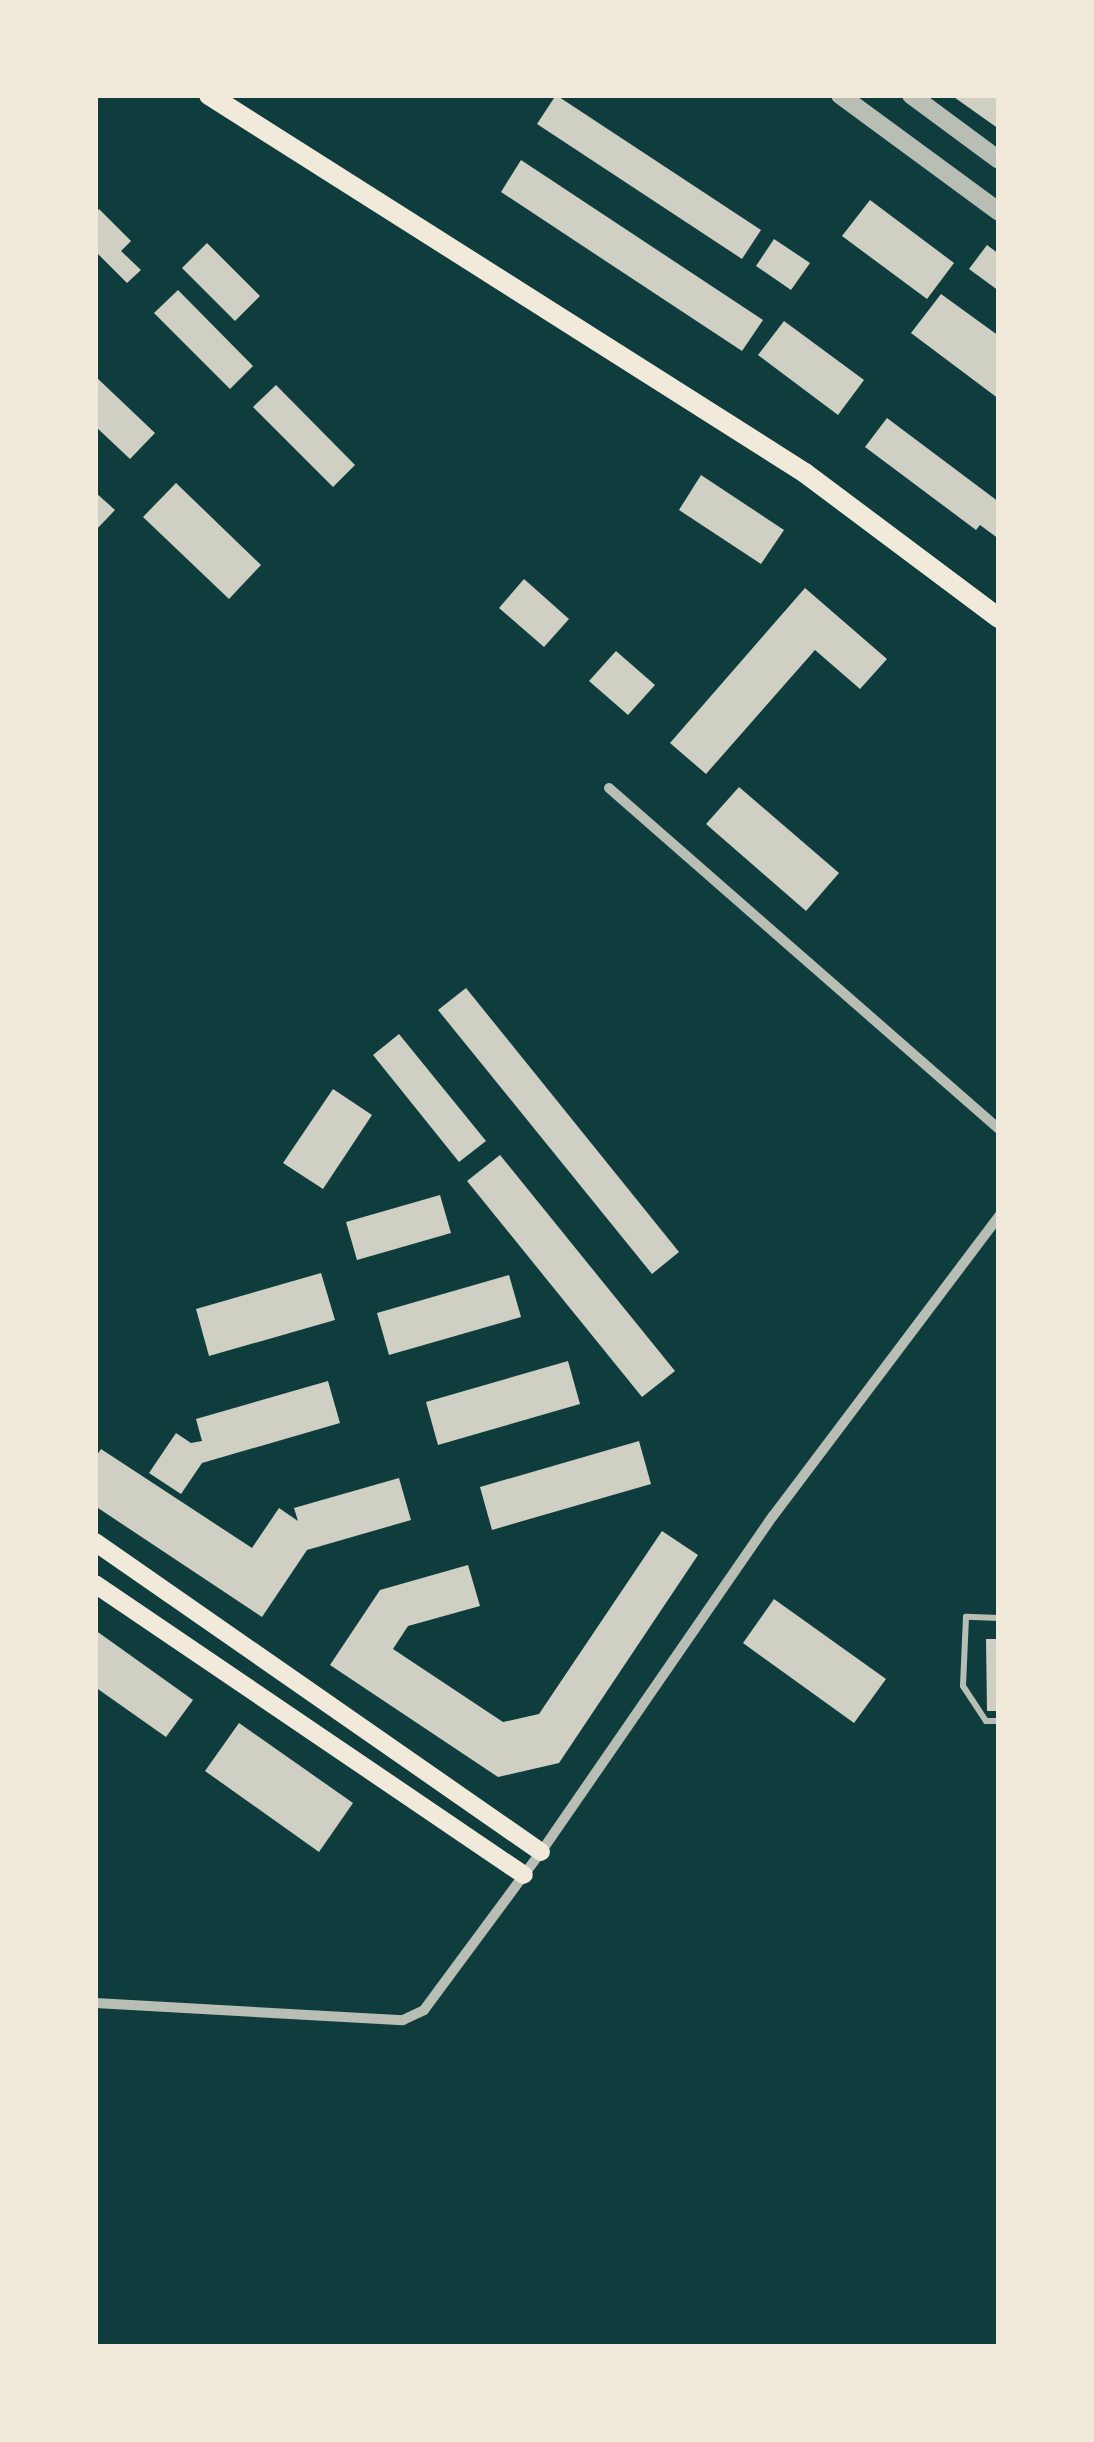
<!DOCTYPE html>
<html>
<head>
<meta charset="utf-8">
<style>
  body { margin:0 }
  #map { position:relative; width:1094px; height:2442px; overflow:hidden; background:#0f3d3e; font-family:"Open Sans",sans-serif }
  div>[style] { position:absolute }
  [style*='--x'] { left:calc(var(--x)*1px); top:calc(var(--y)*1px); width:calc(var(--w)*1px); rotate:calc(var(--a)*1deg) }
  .building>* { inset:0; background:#cfcfc3 }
  .service>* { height:6px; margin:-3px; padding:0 3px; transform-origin:3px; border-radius:3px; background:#b8beb3 }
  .minor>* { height:10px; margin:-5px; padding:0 5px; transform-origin:5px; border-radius:5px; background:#b8beb3 }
  .tertiary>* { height:18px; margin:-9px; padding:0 9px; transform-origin:9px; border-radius:9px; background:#b8beb3 }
  .secondary>* { height:18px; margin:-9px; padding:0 9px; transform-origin:9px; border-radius:9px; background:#f1e9da }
  .primary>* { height:20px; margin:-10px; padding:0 10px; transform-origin:10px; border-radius:10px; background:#f1e9da }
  span { translate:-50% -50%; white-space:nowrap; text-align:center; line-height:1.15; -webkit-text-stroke:8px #f1e9da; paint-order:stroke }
  .frame { position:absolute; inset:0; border:98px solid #f1e9da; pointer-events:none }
</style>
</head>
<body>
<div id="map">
  <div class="building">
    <i style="clip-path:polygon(556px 95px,761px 230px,742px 259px,537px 124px)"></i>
    <i style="clip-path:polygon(951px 95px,999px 95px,999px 129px)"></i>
    <i style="clip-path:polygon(521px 160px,763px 320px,742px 351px,501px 192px)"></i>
    <i style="clip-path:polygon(870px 200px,954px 263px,927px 299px,842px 236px)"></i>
    <i style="clip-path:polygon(99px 209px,131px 241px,121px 251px,141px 270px,127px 283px,95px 251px,95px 214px)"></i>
    <i style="clip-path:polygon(774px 239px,810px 263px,791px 290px,756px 266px)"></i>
    <i style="clip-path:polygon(207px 243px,260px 296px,235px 321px,182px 268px)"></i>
    <i style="clip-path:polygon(987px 245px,999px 254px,999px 291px,969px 269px)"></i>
    <i style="clip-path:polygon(178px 290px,253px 366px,230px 389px,154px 313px)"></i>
    <i style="clip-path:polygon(941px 294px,999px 336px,999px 399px,911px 333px)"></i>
    <i style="clip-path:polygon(784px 321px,864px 380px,838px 415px,758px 355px)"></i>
    <i style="clip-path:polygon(95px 376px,155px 433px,130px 459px,95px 426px)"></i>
    <i style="clip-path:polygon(276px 385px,355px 465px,333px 487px,253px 407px)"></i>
    <i style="clip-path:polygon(887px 418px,999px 502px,999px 539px,980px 525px,976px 530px,865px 447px)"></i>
    <i style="clip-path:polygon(701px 475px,784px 530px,761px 564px,679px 510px)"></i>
    <i style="clip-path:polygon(176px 483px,261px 565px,229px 599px,143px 517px)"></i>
    <i style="clip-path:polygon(95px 492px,115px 510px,95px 531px)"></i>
    <i style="clip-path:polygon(524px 579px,569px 619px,544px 647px,499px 608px)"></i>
    <i style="clip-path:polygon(805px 588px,887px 659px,860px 689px,815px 650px,706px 774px,670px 743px)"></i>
    <i style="clip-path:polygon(616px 651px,655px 685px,628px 715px,589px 681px)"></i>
    <i style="clip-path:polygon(739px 787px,839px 873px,806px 911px,706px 824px)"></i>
    <i style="clip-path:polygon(466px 988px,679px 1252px,652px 1274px,438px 1010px)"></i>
    <i style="clip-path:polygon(399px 1034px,486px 1141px,459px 1162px,373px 1055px)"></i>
    <i style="clip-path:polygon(333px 1089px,372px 1115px,323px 1189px,283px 1163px)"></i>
    <i style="clip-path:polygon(500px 1155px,675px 1371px,642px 1397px,467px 1181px)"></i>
    <i style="clip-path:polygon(440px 1195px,451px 1233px,357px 1260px,346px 1222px)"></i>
    <i style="clip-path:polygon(321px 1273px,335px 1320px,209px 1356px,196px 1309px)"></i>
    <i style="clip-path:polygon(509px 1275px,521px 1317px,389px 1355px,377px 1313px)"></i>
    <i style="clip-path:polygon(568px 1361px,580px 1404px,438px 1445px,426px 1402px)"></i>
    <i style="clip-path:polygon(328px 1381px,340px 1423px,202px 1463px,181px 1494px,149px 1473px,176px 1433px,191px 1443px,202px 1441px,196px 1419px)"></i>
    <i style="clip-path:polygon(639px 1441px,651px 1484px,492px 1530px,480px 1487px)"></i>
    <i style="clip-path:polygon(101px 1449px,252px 1548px,279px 1508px,298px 1521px,294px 1508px,399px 1478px,411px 1520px,307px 1550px,262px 1617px,95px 1506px,95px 1458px)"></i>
    <i style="clip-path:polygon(662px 1531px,698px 1555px,559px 1763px,498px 1777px,330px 1665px,380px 1590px,468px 1565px,480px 1606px,408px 1626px,393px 1649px,503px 1722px,539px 1714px)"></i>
    <i style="clip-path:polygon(774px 1599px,886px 1679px,854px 1723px,743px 1643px)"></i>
    <i style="clip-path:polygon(95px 1630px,193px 1700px,166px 1737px,95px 1687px)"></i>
    <i style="clip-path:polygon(986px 1639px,999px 1639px,999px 1711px,987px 1711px)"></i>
    <i style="clip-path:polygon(239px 1723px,353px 1803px,319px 1852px,205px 1771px)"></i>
  </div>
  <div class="service">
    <i style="--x:999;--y:1618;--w:33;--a:-178"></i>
    <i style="--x:966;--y:1617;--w:69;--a:92.5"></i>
    <i style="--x:963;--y:1686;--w:42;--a:56.7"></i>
    <i style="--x:986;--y:1721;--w:13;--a:0"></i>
  </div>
  <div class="minor">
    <i style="--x:609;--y:788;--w:518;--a:41.17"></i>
    <i style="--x:95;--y:2003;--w:308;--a:3.2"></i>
    <i style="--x:403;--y:2020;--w:23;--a:-25"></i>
    <i style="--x:424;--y:2010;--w:197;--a:-53.5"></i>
    <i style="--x:541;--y:1852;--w:408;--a:-55.4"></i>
    <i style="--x:773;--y:1516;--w:376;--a:-53"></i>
  </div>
  <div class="tertiary">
    <i style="--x:840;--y:95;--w:197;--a:36.3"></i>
    <i style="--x:911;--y:95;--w:109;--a:36.5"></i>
  </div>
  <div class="secondary">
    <i style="--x:95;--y:1542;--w:543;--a:34.8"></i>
    <i style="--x:95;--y:1584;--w:518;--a:34.15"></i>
  </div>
  <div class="primary">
    <i style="--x:209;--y:95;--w:706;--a:32.38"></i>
    <i style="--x:805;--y:473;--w:242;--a:36.8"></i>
  </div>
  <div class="frame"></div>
</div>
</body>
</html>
